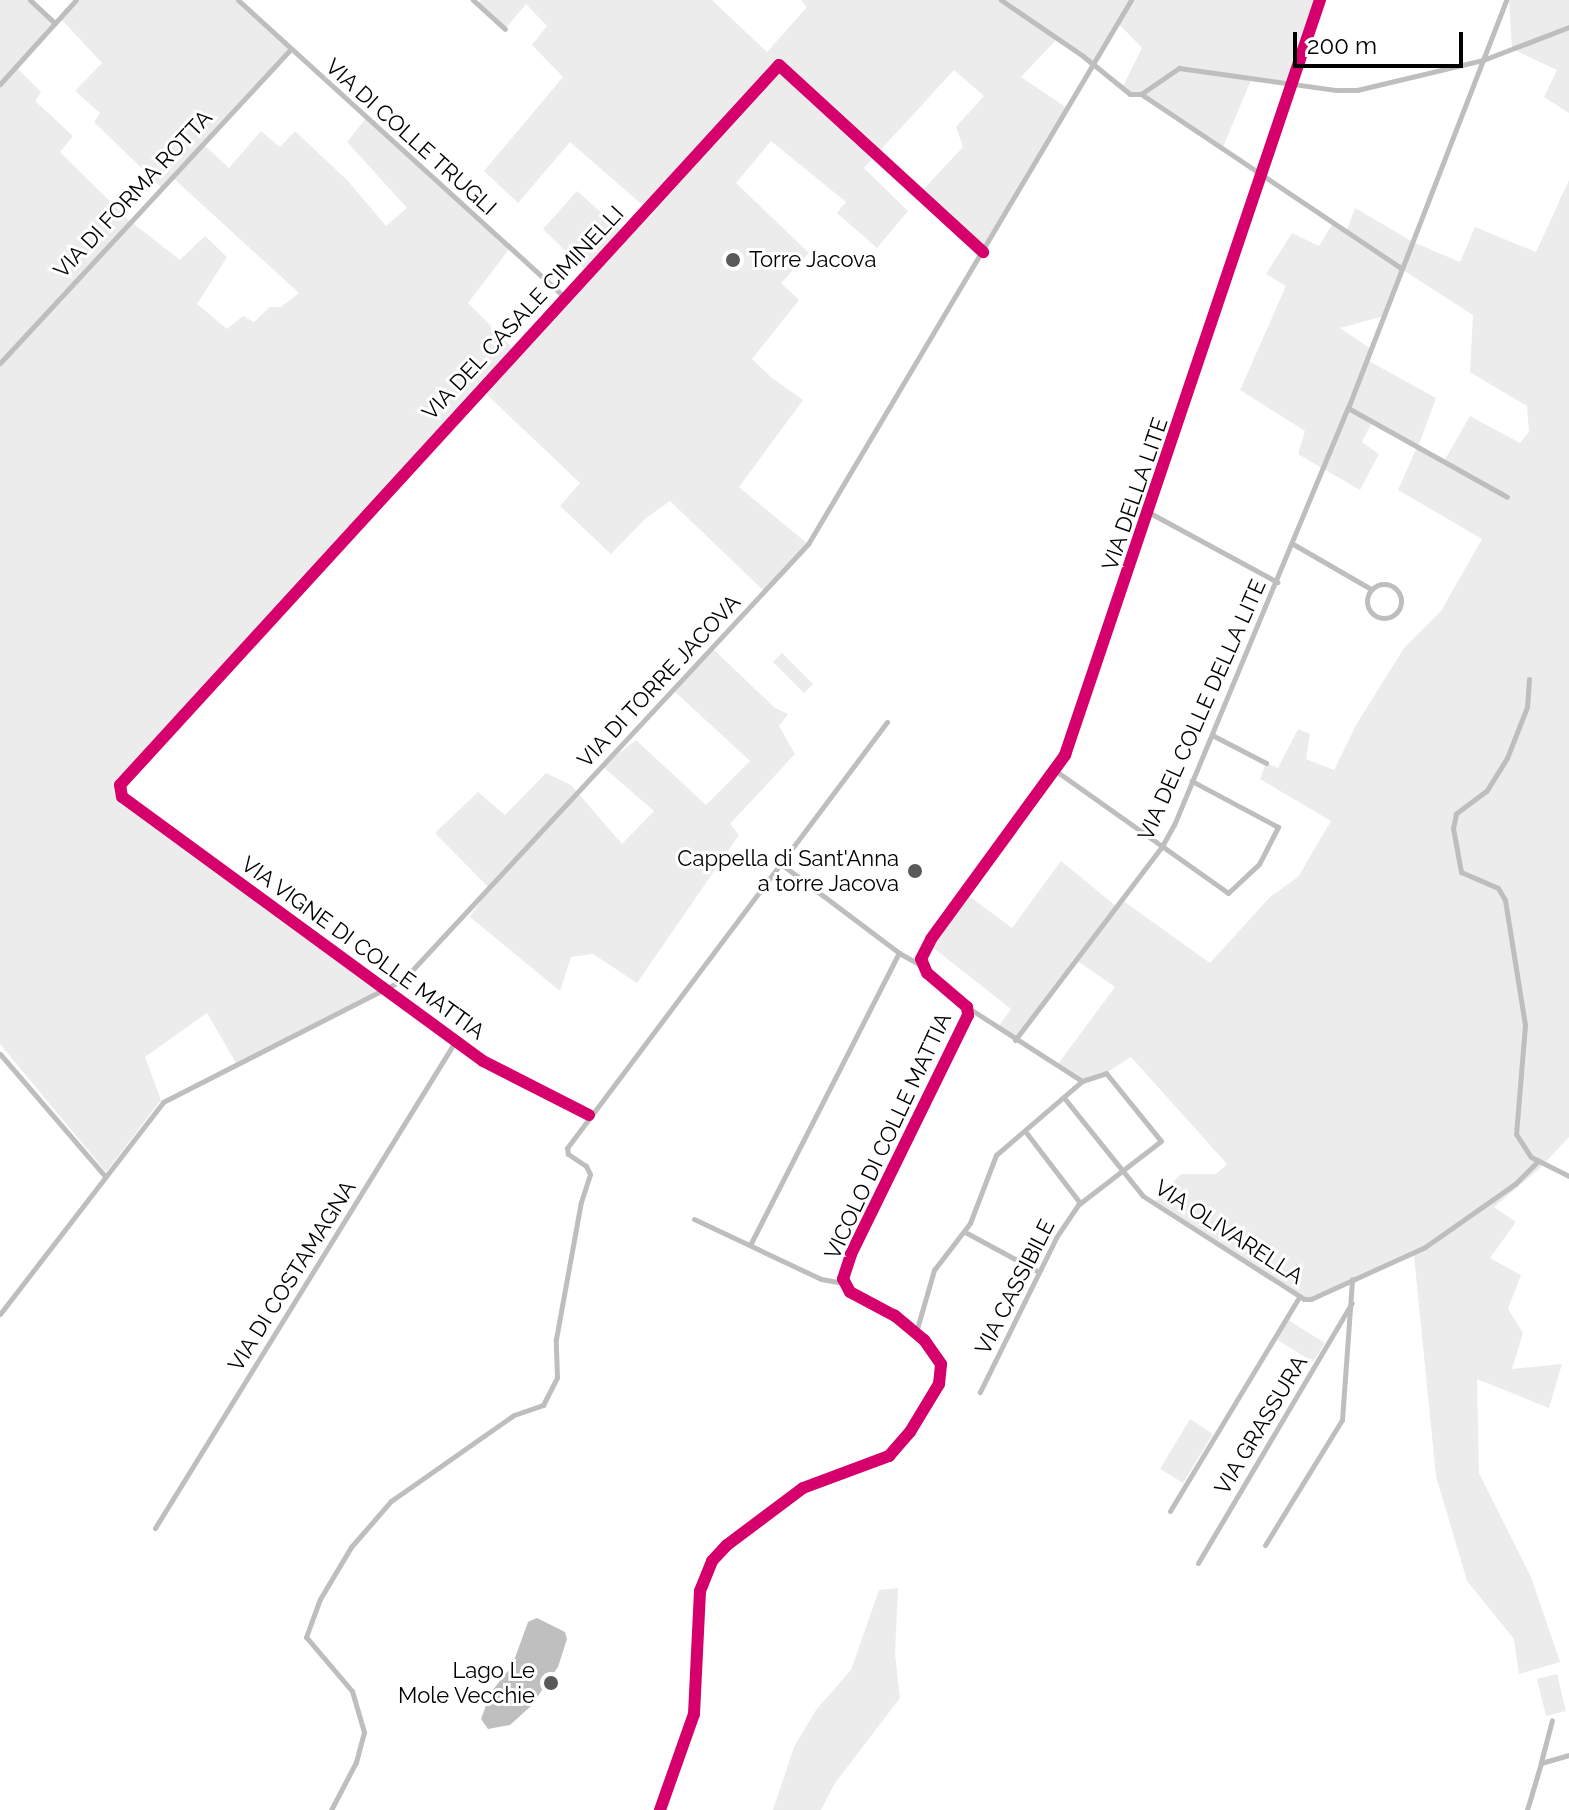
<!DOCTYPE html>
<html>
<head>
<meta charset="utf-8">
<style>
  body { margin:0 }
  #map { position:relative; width:1569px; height:1810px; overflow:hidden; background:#fff; font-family:Raleway,sans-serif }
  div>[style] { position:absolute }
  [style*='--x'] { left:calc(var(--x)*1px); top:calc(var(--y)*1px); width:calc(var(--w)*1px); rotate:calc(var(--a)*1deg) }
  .green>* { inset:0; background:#ececec }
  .water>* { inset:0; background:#bfbfbf }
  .street>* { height:5px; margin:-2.5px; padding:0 2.5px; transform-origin:2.5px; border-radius:2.5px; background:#bebebe }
  .street>.ring { margin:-2.5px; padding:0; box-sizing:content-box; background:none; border:5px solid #bebebe; border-radius:50% }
  .secondary>* { height:7px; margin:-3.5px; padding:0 3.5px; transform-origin:3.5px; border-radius:3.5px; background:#b8b8b8 }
  .cycleway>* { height:12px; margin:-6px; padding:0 6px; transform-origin:6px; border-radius:6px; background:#d6006c }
  .dots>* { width:22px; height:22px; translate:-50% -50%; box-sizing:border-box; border:4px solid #fff; border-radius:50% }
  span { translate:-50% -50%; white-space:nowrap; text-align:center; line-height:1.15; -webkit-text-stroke:6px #fff; paint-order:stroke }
  .street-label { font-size:22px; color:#000 }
  .poi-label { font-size:22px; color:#000 }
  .left { translate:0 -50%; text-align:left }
  .right { translate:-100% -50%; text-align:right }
  .scale { position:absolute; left:1293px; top:32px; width:170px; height:36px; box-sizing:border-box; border:4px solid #000; border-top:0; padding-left:10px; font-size:24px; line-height:28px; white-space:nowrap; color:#000; -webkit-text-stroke:6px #fff; paint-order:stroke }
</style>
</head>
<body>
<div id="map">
  <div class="green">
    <i style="clip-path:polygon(0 0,30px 0,55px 23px,16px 67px,41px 92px,35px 101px,73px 136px,60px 152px,130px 221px,180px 260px,205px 236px,227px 257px,197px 304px,227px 329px,243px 316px,254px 322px,270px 307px,281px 307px,299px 293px,172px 177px,161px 187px,94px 122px,100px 113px,75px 91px,102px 63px,60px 18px,76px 0,238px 0,291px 49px,203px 144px,229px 168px,261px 131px,280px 147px,295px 131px,348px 181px,386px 226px,407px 208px,347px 142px,366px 118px,510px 248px,468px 303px,515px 350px,587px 272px,543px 229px,577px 191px,623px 232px,646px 208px,570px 142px,518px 203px,484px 171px,563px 77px,532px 45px,547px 26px,526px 4px,505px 29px,477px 3px,481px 0,712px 0,767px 52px,807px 7px,801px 0,1320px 0,1294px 84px,1252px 78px,1222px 149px,1141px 95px,1130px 94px,1122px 88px,1142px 48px,1118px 23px,1091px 66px,1057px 39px,1021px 77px,1067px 108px,983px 252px,919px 194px,963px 147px,956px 127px,984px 96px,954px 70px,864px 168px,908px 211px,877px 248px,837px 213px,846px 202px,771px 141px,736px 183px,809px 253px,781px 283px,799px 300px,752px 359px,772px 378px,803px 400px,739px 487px,808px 544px,764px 591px,670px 501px,645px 519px,611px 554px,560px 506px,580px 483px,481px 389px,122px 782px,123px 797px,388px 989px,236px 1063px,207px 1013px,145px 1057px,161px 1100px,106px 1172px,0 1044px)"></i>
    <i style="clip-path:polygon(1509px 0,1569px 0,1569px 113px,1544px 97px,1557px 70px,1512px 49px)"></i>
    <i style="clip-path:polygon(evenodd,1569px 180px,1569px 1137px,1539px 1169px,1494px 1207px,1516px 1222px,1490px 1258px,1521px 1275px,1508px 1309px,1523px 1333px,1512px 1369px,1562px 1364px,1549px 1408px,1477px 1379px,1479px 1473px,1531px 1577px,1560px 1662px,1519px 1674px,1514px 1639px,1467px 1581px,1436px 1476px,1414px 1256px,1311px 1299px,1299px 1297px,1153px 1202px,1181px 1174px,1216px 1174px,1227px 1164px,1131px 1057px,1106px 1073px,1082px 1081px,1058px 1064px,1115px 987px,1076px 960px,1015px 1040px,998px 1027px,1011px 1009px,926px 942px,965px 893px,1012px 928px,1061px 861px,1116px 906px,1122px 900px,1210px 963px,1270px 897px,1298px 877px,1331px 821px,1260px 779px,1266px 763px,1278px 768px,1298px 729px,1310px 734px,1306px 759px,1334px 770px,1356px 725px,1404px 648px,1441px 611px,1482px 539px,1398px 490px,1417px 447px,1372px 422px,1362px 442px,1379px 454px,1360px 490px,1298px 454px,1305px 431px,1240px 390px,1286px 286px,1266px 274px,1292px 233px,1319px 246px,1333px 223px,1346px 232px,1355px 208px,1413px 242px,1460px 262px,1475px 227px,1536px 252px,1569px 180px,1403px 270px,1473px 315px,1470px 372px,1527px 406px,1529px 432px,1520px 443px,1470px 416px,1444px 461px,1418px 447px,1436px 398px,1367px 360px,1371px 349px,1340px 328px,1384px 316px,1403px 270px)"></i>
    <i style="clip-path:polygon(712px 648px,775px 708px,788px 714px,779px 726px,795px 754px,730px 824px,739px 835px,637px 983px,593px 954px,571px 957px,560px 991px,470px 917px,489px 888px,435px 833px,478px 792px,505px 815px,546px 773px,571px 785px,622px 844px,654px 811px,602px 766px,636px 740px,706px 805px,750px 761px,673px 690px)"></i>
    <i style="clip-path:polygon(782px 653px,813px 684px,804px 693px,773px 662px)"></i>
    <i style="clip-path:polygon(1288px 1320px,1325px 1343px,1313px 1362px,1276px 1339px)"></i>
    <i style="clip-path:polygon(1190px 1419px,1213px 1434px,1183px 1483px,1160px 1469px)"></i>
    <i style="clip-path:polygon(898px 1588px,895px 1654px,900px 1698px,835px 1783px,821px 1810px,773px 1810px,794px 1747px,816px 1710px,851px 1670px,879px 1590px)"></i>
    <i style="clip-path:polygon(1557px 1674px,1566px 1711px,1546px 1716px,1537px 1679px)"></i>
  </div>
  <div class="water">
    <i style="clip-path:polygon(537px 1618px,565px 1632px,567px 1639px,558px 1667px,531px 1706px,510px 1725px,488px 1729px,481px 1719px,491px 1692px,512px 1666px,528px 1622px)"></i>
  </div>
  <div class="street">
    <i style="--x:30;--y:0;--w:34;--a:43"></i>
    <i style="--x:238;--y:0;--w:441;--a:42.3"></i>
    <i style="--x:473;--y:0;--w:43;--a:42.2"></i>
    <i style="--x:1001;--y:0;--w:99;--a:34.3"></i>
    <i style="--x:1083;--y:56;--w:60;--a:39"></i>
    <i style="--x:1130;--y:94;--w:11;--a:0"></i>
    <i style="--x:1141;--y:94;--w:314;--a:33.8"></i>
    <i style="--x:0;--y:84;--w:113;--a:-47.9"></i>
    <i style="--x:1141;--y:94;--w:46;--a:-34.4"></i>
    <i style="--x:1179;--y:68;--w:159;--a:8"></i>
    <i style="--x:1336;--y:90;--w:21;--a:0"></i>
    <i style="--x:1357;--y:90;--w:130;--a:-13.4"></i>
    <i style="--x:1483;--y:60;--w:92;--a:-21"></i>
    <i style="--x:0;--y:363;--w:428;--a:-47.2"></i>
    <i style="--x:1348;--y:408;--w:182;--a:29.2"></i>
    <i style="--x:1150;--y:513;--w:145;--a:28.5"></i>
    <i style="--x:1293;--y:544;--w:90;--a:30"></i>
    <i class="ring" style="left:1367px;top:584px;width:29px;height:29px"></i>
    <i style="--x:1529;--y:679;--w:28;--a:94"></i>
    <i style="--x:1527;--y:707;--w:55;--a:111.4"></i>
    <i style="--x:1507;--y:758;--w:39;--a:122"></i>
    <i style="--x:1486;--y:791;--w:38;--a:143"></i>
    <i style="--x:1456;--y:814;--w:14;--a:102"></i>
    <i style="--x:1453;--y:828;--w:45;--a:79.7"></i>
    <i style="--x:1461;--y:872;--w:40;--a:23.4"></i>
    <i style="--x:1498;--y:888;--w:14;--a:60"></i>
    <i style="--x:1505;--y:900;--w:127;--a:80.9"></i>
    <i style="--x:1525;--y:1025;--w:109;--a:94.7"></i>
    <i style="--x:1516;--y:1134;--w:27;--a:57"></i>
    <i style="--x:1531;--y:1157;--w:42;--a:26.6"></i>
    <i style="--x:1212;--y:735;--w:61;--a:27.4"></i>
    <i style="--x:1056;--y:771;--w:211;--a:35.3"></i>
    <i style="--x:1228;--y:893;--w:42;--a:-43.1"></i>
    <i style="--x:1259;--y:864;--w:42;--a:-62.8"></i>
    <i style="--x:1278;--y:827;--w:98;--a:-151.9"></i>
    <i style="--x:781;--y:864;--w:148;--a:37"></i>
    <i style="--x:899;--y:953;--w:26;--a:29"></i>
    <i style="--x:967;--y:1007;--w:137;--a:32.8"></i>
    <i style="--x:1015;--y:1040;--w:241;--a:-52.8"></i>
    <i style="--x:1161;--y:848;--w:26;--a:-61"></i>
    <i style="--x:1174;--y:825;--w:452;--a:-67.4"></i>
    <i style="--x:1348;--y:408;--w:438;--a:-68.8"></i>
    <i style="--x:0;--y:1054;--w:161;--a:49.3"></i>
    <i style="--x:1065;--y:1099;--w:124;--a:51.2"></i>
    <i style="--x:1143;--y:1196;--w:191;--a:32.6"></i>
    <i style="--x:1304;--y:1299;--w:7;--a:0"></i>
    <i style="--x:1311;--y:1299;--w:125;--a:-24.5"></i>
    <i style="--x:1425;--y:1247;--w:110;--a:-35"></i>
    <i style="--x:1515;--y:1184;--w:33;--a:-45"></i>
    <i style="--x:589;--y:1115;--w:119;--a:-153"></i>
    <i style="--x:483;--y:1061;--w:447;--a:-143.8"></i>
    <i style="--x:122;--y:797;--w:12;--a:-99"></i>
    <i style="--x:120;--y:785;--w:976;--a:-47.53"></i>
    <i style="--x:779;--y:65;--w:277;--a:42.5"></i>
    <i style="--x:1025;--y:1131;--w:91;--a:52.6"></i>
    <i style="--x:694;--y:1219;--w:140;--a:25.3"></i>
    <i style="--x:821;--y:1279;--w:23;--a:10"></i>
    <i style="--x:965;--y:1232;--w:84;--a:28.4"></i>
    <i style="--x:750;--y:1245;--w:328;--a:-63"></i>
    <i style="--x:0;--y:1314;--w:267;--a:-52.4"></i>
    <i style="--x:163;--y:1102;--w:271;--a:-27"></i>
    <i style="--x:404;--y:979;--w:594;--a:-47.12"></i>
    <i style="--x:808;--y:544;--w:633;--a:-59.3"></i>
    <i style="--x:916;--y:1332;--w:65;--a:-73.8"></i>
    <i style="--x:934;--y:1270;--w:59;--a:-52.5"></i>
    <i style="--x:970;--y:1223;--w:73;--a:-69.1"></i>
    <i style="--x:996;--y:1155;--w:113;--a:-40.7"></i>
    <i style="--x:1082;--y:1081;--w:25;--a:-18"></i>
    <i style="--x:1106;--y:1073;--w:87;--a:51"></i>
    <i style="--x:1161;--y:1141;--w:105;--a:142.4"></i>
    <i style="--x:1078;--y:1205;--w:40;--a:124"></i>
    <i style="--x:1056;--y:1238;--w:172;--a:116.3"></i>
    <i style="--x:1170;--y:1511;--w:250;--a:-58.9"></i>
    <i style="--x:155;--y:1528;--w:573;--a:-58.33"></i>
    <i style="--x:1265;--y:1545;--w:147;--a:-58.4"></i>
    <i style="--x:1342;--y:1420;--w:141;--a:-85.9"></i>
    <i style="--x:1198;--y:1563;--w:302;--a:-59.4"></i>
    <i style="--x:1541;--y:1762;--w:43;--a:-75.3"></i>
    <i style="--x:331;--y:1810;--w:54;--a:-62.5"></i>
    <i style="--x:356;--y:1762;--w:31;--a:-75"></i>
    <i style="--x:364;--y:1732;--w:43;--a:-106.3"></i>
    <i style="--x:352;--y:1691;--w:71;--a:-130.4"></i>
    <i style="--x:306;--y:1637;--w:40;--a:-69.8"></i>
    <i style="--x:320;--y:1599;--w:61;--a:-59.2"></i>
    <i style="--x:351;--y:1547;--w:61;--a:-49"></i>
    <i style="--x:391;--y:1501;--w:150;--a:-35"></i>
    <i style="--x:514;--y:1415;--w:31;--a:-19"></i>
    <i style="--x:543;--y:1405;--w:31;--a:-63"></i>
    <i style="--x:557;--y:1377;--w:38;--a:-92"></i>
    <i style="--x:556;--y:1339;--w:139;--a:-79.7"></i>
    <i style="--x:581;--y:1202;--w:29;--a:-72"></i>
    <i style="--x:590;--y:1174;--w:9;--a:-117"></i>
    <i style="--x:586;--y:1166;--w:22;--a:-146"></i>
    <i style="--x:568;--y:1154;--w:6;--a:-99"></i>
    <i style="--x:567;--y:1148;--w:533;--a:-53.09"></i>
    <i style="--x:1527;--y:1810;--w:49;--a:-73.4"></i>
    <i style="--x:1541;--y:1763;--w:29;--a:-16"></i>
  </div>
  <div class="secondary">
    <i style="--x:660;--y:1810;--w:102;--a:-70.5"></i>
    <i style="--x:694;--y:1714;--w:123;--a:-87.2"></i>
    <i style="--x:700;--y:1591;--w:32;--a:-68"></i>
    <i style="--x:712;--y:1561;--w:22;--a:-47"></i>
    <i style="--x:727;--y:1545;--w:95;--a:-36.9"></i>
    <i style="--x:803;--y:1488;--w:92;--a:-20.4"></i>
    <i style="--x:889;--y:1456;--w:32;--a:-49"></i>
    <i style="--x:910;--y:1432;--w:56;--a:-58.9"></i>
    <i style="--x:939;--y:1384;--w:20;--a:-84"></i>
    <i style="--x:941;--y:1364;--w:29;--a:-125"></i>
    <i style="--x:924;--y:1340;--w:38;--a:-140"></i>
    <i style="--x:895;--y:1316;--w:51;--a:-151.9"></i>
    <i style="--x:850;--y:1292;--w:15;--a:-118"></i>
    <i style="--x:843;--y:1279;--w:26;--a:-72"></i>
    <i style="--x:851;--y:1254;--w:266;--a:-63.9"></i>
    <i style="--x:968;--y:1015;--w:8;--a:-97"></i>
    <i style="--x:967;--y:1007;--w:52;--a:-139.6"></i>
    <i style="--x:927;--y:973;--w:15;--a:-113"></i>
    <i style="--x:921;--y:959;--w:22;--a:-63"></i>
    <i style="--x:931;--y:939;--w:228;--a:-53.9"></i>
    <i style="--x:1065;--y:755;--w:797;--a:-71.34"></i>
  </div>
  <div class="cycleway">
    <i style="--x:589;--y:1115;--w:119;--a:-153"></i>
    <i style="--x:483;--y:1061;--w:447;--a:-143.8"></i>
    <i style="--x:122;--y:797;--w:12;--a:-99"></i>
    <i style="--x:120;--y:785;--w:976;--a:-47.53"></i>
    <i style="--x:779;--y:65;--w:277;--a:42.5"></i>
    <i style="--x:660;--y:1810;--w:102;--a:-70.5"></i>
    <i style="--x:694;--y:1714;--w:123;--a:-87.2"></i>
    <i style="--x:700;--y:1591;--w:32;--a:-68"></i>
    <i style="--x:712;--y:1561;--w:22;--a:-47"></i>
    <i style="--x:727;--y:1545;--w:95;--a:-36.9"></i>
    <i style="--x:803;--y:1488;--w:92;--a:-20.4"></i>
    <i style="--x:889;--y:1456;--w:32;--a:-49"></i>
    <i style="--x:910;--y:1432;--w:56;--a:-58.9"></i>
    <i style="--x:939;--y:1384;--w:20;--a:-84"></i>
    <i style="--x:941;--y:1364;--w:29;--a:-125"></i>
    <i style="--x:924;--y:1340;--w:38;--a:-140"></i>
    <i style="--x:895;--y:1316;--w:51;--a:-151.9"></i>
    <i style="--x:850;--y:1292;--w:15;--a:-118"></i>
    <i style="--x:843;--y:1279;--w:26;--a:-72"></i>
    <i style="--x:851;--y:1254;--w:266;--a:-63.9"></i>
    <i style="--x:968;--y:1015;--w:8;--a:-97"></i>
    <i style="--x:967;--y:1007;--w:52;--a:-139.6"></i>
    <i style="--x:927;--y:973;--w:15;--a:-113"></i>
    <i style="--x:921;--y:959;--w:22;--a:-63"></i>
    <i style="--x:931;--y:939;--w:228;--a:-53.9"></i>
    <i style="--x:1065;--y:755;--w:797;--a:-71.34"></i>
  </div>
  <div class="dots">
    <i style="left:733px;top:260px;background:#595959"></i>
    <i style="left:915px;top:871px;background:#595959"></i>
    <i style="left:551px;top:1683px;background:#595959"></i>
  </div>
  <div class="street-label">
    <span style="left:411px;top:137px;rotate:42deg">VIA DI COLLE TRUGLI</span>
    <span style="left:133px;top:194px;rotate:-47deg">VIA DI FORMA ROTTA</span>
    <span style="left:523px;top:313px;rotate:-47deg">VIA DEL CASALE CIMINELLI</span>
    <span style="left:1135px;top:494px;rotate:-71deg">VIA DELLA LITE</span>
    <span style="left:659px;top:681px;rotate:-47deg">VIA DI TORRE JACOVA</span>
    <span style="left:1202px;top:710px;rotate:-66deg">VIA DEL COLLE DELLA LITE</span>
    <span style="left:363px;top:948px;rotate:36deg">VIA VIGNE DI COLLE MATTIA</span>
    <span style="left:888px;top:1136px;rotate:-65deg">VICOLO DI COLLE MATTIA</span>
    <span style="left:1229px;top:1232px;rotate:33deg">VIA OLIVARELLA</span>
    <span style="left:292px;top:1276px;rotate:-58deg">VIA DI COSTAMAGNA</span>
    <span style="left:1015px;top:1287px;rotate:-63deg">VIA CASSIBILE</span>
    <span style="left:1261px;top:1425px;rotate:-59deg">VIA GRASSURA</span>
  </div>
  <div class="poi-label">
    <span class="left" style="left:749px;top:260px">Torre Jacova</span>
    <span class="right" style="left:899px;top:871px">Cappella di Sant'Anna<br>a torre Jacova</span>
    <span class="right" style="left:535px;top:1683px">Lago Le<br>Mole Vecchie</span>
  </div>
  <div class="scale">200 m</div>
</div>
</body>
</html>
